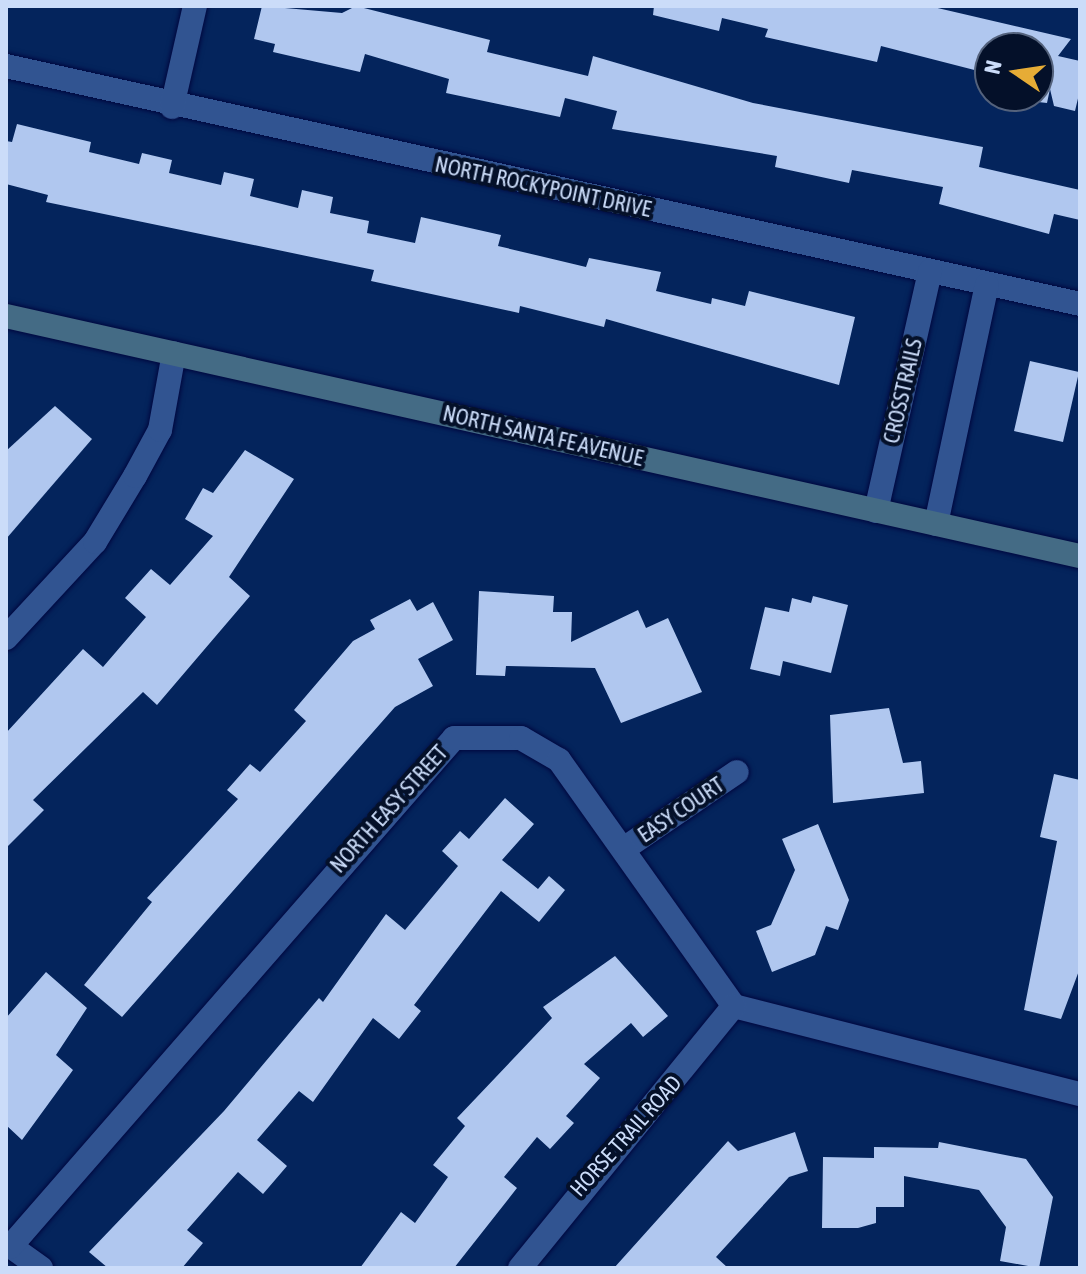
<!DOCTYPE html>
<html>
<head>
<meta charset="utf-8">
<style>
  body { margin:0 }
  #map { position:relative; width:1086px; height:1274px; overflow:hidden; background:#04245c; font-family:"Asap Condensed",sans-serif }
  div>[style] { position:absolute }
  [style*='--x'] { left:calc(var(--x)*1px); top:calc(var(--y)*1px); width:calc(var(--w)*1px); rotate:calc(var(--a)*1deg) }
  .building>* { inset:0; background:#b0c7ef }
  .roads { filter:drop-shadow(0 0 2px #00073f) drop-shadow(0 0 2px #00073f) }
  .street>* { height:24px; margin:-12px; padding:0 12px; transform-origin:12px; border-radius:12px; background:#315491 }
  .secondary>* { height:24px; margin:-12px; padding:0 12px; transform-origin:12px; border-radius:12px; background:#446b85 }
  span { translate:-50% -50%; white-space:nowrap; text-align:center; line-height:1.15; -webkit-text-stroke:8px #041029; paint-order:stroke }
  .street-label { font-size:22px; color:#cbdcf9 }
  .frame { position:absolute; inset:0; border:8px solid #cbdcf9; pointer-events:none }
  .north { position:absolute; left:974px; top:32px; width:80px; height:80px; box-sizing:border-box; background:#041029; border:2px solid #54627c; border-radius:50%; rotate:283deg; font-size:22px; font-weight:700; line-height:32px; text-align:center; color:#cbdcf9 }
  .north::after { content:''; display:block; margin:auto; width:28px; height:36px; background:#e6ac36; clip-path:polygon(50% 0,100% 100%,50% 72%,0 100%) }
</style>
</head>
<body>
<div id="map">
  <div class="building">
    <i style="clip-path:polygon(262px 6px,342px 13px,356px 6px,490px 40px,487px 52px,588px 76px,593px 56px,753px 103px,983px 147px,979px 167px,1080px 190px,1080px 220px,1054px 214px,1049px 234px,939px 204px,943px 187px,852px 170px,849px 183px,775px 167px,777px 156px,612px 129px,617px 111px,565px 98px,560px 117px,446px 93px,449px 79px,365px 54px,360px 72px,273px 52px,275px 44px,254px 39px)"></i>
    <i style="clip-path:polygon(654px 6px,929px 6px,1071px 39px,1058px 56px,1080px 61px,1080px 90px,1075px 111px,1054px 106px,1050px 89px,1047px 103px,1038px 102px,1038px 48px,990px 48px,990px 74px,881px 46px,877px 62px,765px 37px,768px 29px,722px 18px,719px 31px,653px 15px)"></i>
    <i style="clip-path:polygon(17px 124px,91px 142px,89px 152px,139px 164px,142px 153px,172px 160px,169px 173px,221px 185px,224px 172px,254px 179px,250px 196px,298px 208px,302px 190px,333px 197px,330px 213px,369px 221px,367px 233px,415px 243px,421px 217px,501px 235px,498px 246px,586px 267px,589px 258px,661px 272px,656px 291px,711px 304px,712px 298px,745px 306px,749px 291px,855px 317px,839px 385px,606px 319px,604px 327px,520px 306px,519px 313px,371px 281px,374px 270px,46px 202px,48px 195px,6px 184px,6px 141px,12px 142px)"></i>
    <i style="clip-path:polygon(1030px 361px,1079px 372px,1063px 442px,1014px 431px)"></i>
    <i style="clip-path:polygon(55px 406px,92px 439px,6px 539px,6px 451px)"></i>
    <i style="clip-path:polygon(245px 450px,294px 479px,229px 577px,250px 596px,157px 705px,143px 692px,33px 800px,44px 810px,6px 848px,6px 733px,83px 649px,103px 667px,146px 617px,125px 598px,151px 569px,170px 585px,213px 536px,185px 519px,203px 488px,213px 493px)"></i>
    <i style="clip-path:polygon(479px 591px,554px 596px,553px 612px,572px 612px,571px 642px,638px 610px,646px 628px,668px 618px,702px 692px,621px 723px,595px 668px,506px 666px,505px 676px,476px 675px)"></i>
    <i style="clip-path:polygon(813px 596px,848px 605px,831px 673px,783px 661px,780px 676px,750px 669px,765px 607px,789px 612px,792px 598px,811px 603px)"></i>
    <i style="clip-path:polygon(410px 599px,417px 611px,433px 602px,453px 640px,418px 659px,433px 686px,395px 707px,122px 1017px,84px 985px,152px 902px,147px 898px,238px 799px,227px 790px,250px 764px,260px 772px,306px 721px,294px 710px,353px 641px,375px 629px,370px 620px)"></i>
    <i style="clip-path:polygon(889px 708px,903px 763px,921px 761px,924px 793px,833px 803px,830px 715px)"></i>
    <i style="clip-path:polygon(1054px 774px,1080px 780px,1080px 968px,1061px 1019px,1024px 1010px,1057px 841px,1040px 837px)"></i>
    <i style="clip-path:polygon(505px 798px,534px 824px,502px 860px,538px 889px,549px 876px,565px 890px,539px 922px,501px 891px,414px 1005px,421px 1011px,399px 1039px,373px 1018px,313px 1102px,299px 1091px,257px 1140px,287px 1166px,263px 1194px,238px 1172px,187px 1230px,203px 1243px,182px 1268px,108px 1268px,89px 1252px,224px 1111px,319px 998px,323px 1002px,386px 914px,405px 930px,458px 866px,442px 851px,460px 831px,469px 839px)"></i>
    <i style="clip-path:polygon(818px 824px,849px 900px,838px 930px,826px 926px,815px 955px,772px 972px,756px 931px,771px 925px,795px 870px,782px 839px)"></i>
    <i style="clip-path:polygon(615px 956px,668px 1016px,643px 1037px,631px 1023px,584px 1064px,600px 1078px,566px 1116px,574px 1123px,550px 1149px,537px 1137px,504px 1177px,517px 1188px,454px 1268px,360px 1268px,401px 1212px,415px 1223px,448px 1177px,433px 1165px,465px 1126px,457px 1118px,552px 1018px,543px 1007px)"></i>
    <i style="clip-path:polygon(46px 972px,87px 1008px,56px 1055px,73px 1070px,22px 1140px,6px 1125px,6px 1018px)"></i>
    <i style="clip-path:polygon(795px 1132px,808px 1171px,789px 1177px,716px 1257px,728px 1268px,614px 1268px,728px 1141px,738px 1151px)"></i>
    <i style="clip-path:polygon(939px 1142px,1026px 1159px,1053px 1197px,1039px 1268px,1000px 1261px,1006px 1227px,979px 1190px,904px 1176px,904px 1207px,876px 1207px,876px 1223px,858px 1228px,822px 1228px,823px 1157px,874px 1158px,874px 1147px,938px 1148px)"></i>
  </div>
  <div class="roads">
    <div class="street">
      <i style="--x:6;--y:66;--w:1100;--a:12.49"></i>
      <i style="--x:172;--y:107;--w:104;--a:-77.2"></i>
      <i style="--x:876;--y:511;--w:246;--a:-77.3"></i>
      <i style="--x:936;--y:524;--w:244;--a:-78"></i>
      <i style="--x:6;--y:638;--w:131;--a:-47.2"></i>
      <i style="--x:95;--y:542;--w:77;--a:-58.8"></i>
      <i style="--x:135;--y:476;--w:52;--a:-61.5"></i>
      <i style="--x:160;--y:430;--w:78;--a:-79.7"></i>
      <i style="--x:625;--y:848;--w:135;--a:-34.2"></i>
      <i style="--x:6;--y:1243;--w:43;--a:35.5"></i>
      <i style="--x:10;--y:1247;--w:675;--a:-48.9"></i>
      <i style="--x:454;--y:738;--w:67;--a:0"></i>
      <i style="--x:521;--y:738;--w:44;--a:30.1"></i>
      <i style="--x:559;--y:760;--w:302;--a:54.6"></i>
      <i style="--x:734;--y:1006;--w:357;--a:14.3"></i>
      <i style="--x:520;--y:1268;--w:338;--a:-50.8"></i>
    </div>
    <div class="secondary">
      <i style="--x:6;--y:316;--w:1100;--a:12.6"></i>
    </div>
  </div>
  <div class="street-label">
    <span style="left:543px;top:187px;rotate:12deg">NORTH ROCKYPOINT DRIVE</span>
    <span style="left:903px;top:391px;rotate:-77deg">CROSSTRAILS</span>
    <span style="left:543px;top:436px;rotate:13deg">NORTH SANTA FE AVENUE</span>
    <span style="left:389px;top:809px;rotate:-48deg">NORTH EASY STREET</span>
    <span style="left:681px;top:810px;rotate:-34deg">EASY COURT</span>
    <span style="left:626px;top:1136px;rotate:-48deg">HORSE TRAIL ROAD</span>
  </div>
  <div class="frame"></div>
  <div class="north">N</div>
</div>
</body>
</html>
